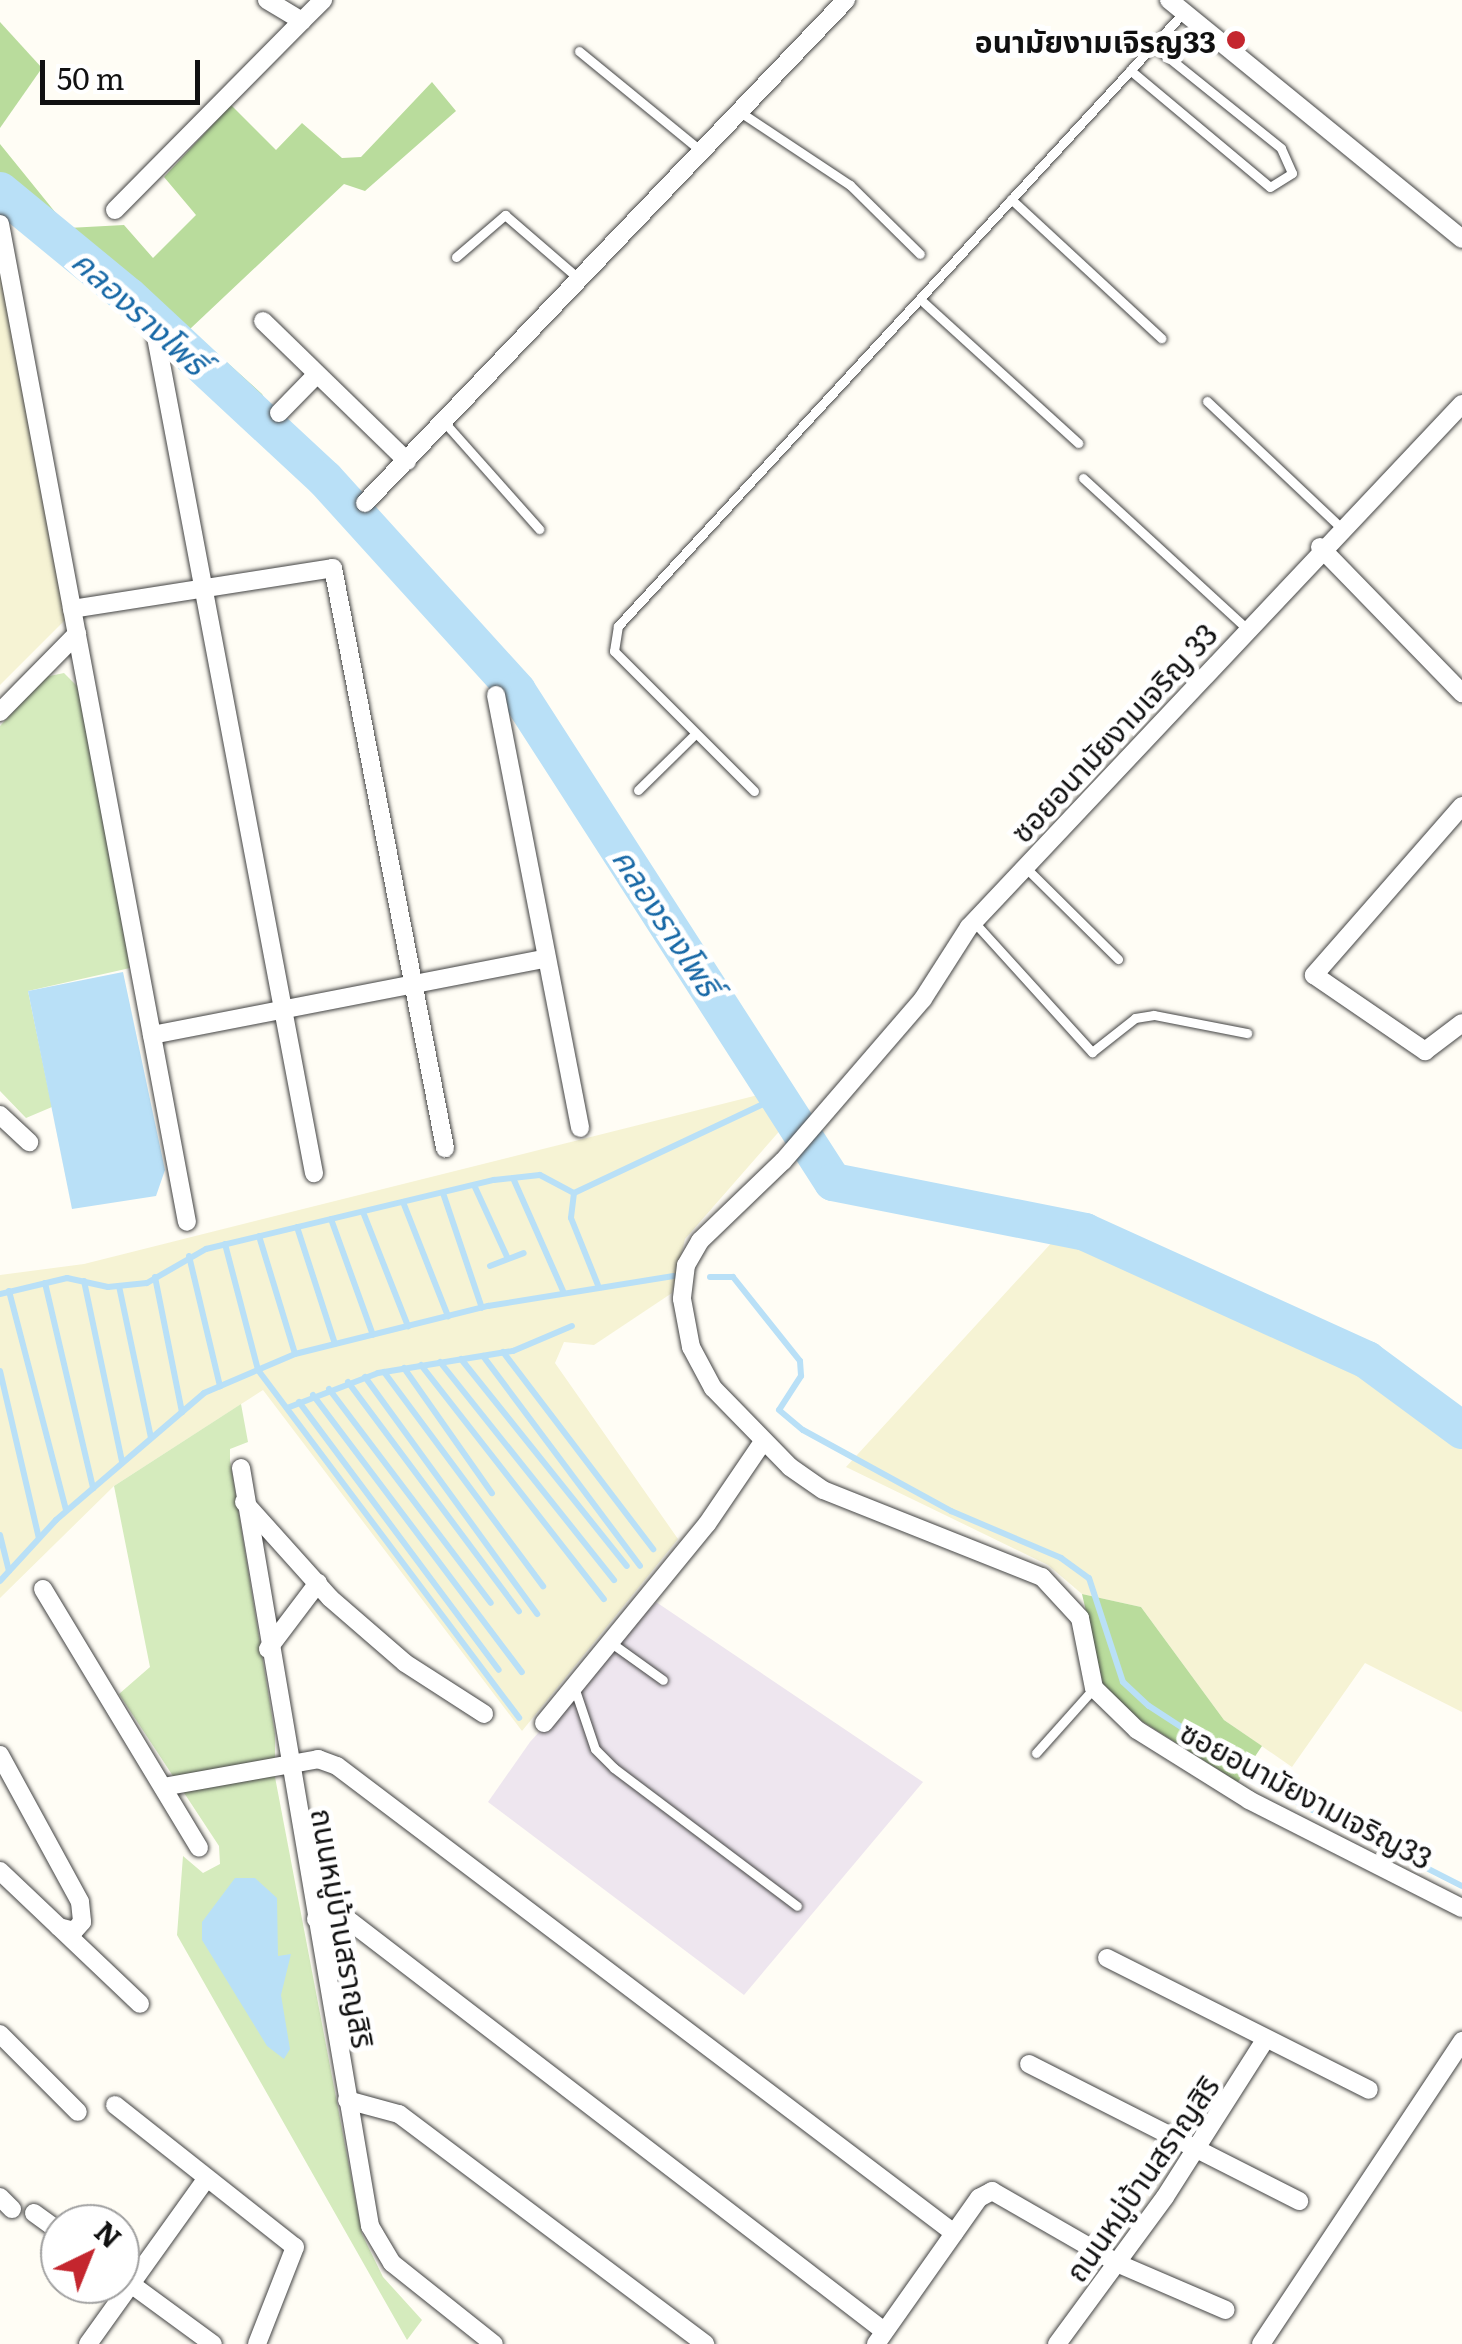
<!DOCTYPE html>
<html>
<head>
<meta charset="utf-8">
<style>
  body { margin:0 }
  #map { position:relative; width:1462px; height:2344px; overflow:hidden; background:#fffdf5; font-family:Literata,"Noto Sans Thai",serif }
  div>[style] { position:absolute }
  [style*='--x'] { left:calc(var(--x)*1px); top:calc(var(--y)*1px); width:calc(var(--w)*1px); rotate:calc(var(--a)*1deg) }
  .industrial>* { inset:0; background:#eee6ef }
  .farmland>* { inset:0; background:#f6f3d4 }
  .green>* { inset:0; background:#d5ebbd }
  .forest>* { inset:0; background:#b9dc9c }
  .water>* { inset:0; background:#b9e0f7 }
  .stream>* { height:6px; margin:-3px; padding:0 3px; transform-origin:3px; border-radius:3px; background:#b9e0f7 }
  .river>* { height:38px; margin:-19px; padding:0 19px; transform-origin:19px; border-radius:19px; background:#b9e0f7 }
  .roads { filter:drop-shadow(0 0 2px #444) drop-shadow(0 0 2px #444) }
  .lane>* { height:9px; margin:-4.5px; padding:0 4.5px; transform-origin:4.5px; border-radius:4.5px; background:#fff }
  .street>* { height:18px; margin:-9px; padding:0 9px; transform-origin:9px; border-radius:9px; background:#fff }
  .dots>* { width:28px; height:28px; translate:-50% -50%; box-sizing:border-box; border:5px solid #fff; border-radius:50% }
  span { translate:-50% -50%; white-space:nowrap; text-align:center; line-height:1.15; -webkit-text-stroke:10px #fff; paint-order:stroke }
  .poi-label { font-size:30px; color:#111; font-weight:700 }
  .right { translate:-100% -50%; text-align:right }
  .street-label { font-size:30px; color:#111 }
  .water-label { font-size:32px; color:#1768a6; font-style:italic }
  .north { position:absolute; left:40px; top:2204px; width:100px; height:100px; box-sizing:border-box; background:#fff; border:2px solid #a0a0a0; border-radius:50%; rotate:43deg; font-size:28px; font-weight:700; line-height:40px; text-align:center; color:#111 }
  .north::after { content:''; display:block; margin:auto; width:35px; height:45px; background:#c4262e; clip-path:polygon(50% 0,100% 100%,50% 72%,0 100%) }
  .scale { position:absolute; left:40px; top:60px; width:160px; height:45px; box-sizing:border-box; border:5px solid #111; border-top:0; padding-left:12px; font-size:30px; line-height:35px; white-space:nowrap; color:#111; -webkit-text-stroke:8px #fff; paint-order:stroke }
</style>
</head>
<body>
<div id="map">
  <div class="industrial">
    <i style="clip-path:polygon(656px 1602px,923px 1782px,744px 1995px,488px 1802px,530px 1742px)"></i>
  </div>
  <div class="farmland">
    <i style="clip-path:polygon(0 269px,67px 618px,0 685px)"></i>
    <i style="clip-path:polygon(758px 1095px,783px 1127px,685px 1239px,672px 1293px,594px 1345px,564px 1342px,555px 1363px,678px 1539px,522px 1731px,263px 1390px,114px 1486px,0 1598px,0 1275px,84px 1264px)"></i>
    <i style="clip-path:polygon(1055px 1239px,1345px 1363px,1462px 1442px,1462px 1712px,1365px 1663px,1292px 1767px,1224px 1720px,1141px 1607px,1082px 1594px,1048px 1565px,846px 1467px)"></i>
  </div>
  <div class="green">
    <i style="clip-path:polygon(64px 673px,79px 688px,130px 968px,28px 991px,52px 1107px,26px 1118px,0 1091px,0 726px,45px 677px)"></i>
    <i style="clip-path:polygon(241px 1404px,248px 1442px,230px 1449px,230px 1460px,275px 1734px,275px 1777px,362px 2234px,383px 2277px,422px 2320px,407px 2340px,177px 1935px,183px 1856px,203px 1873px,220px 1864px,219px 1846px,119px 1694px,150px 1667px,114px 1486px)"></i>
  </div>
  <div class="forest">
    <i style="clip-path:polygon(0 22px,42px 68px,0 128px)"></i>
    <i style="clip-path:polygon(432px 82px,456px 111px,365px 191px,344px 184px,190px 329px,262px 394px,282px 430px,0 178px,0 144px,68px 228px,124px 225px,153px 258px,196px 215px,164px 177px,231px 105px,276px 150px,302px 123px,342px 158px,361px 157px)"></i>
    <i style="clip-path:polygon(1082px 1594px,1141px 1607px,1224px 1720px,1262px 1746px,1238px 1782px,1140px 1720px,1103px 1684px)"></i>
  </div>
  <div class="water">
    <i style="clip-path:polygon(123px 972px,165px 1170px,156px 1196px,72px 1209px,28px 991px)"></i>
    <i style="clip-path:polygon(235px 1878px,255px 1878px,277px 1898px,278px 1956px,291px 1954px,281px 1995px,290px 2049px,284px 2059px,267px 2046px,202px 1940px,202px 1922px)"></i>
  </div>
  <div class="stream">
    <i style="--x:513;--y:1178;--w:124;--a:66.1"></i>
    <i style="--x:474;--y:1185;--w:81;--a:65.3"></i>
    <i style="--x:443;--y:1193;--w:121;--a:71.3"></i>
    <i style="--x:574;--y:1193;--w:25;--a:97"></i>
    <i style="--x:571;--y:1218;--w:72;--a:68.1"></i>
    <i style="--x:403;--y:1202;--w:123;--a:68.5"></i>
    <i style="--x:363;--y:1212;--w:123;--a:68.5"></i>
    <i style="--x:331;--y:1219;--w:123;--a:70.1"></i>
    <i style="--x:297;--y:1227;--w:123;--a:72"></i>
    <i style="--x:259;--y:1236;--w:123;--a:73"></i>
    <i style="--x:225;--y:1244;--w:130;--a:75.3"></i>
    <i style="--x:258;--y:1370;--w:435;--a:53.1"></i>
    <i style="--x:189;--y:1256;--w:134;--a:76.6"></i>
    <i style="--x:490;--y:1266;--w:36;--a:-21"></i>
    <i style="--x:155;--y:1277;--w:138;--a:78.7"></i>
    <i style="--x:710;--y:1277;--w:23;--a:0"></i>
    <i style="--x:733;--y:1277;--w:107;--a:51.4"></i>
    <i style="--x:800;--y:1361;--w:15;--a:86"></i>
    <i style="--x:801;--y:1376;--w:40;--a:122.9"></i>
    <i style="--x:779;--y:1410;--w:31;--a:40"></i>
    <i style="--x:803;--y:1430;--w:169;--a:28.7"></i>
    <i style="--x:951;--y:1511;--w:120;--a:23.1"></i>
    <i style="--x:1061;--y:1558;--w:34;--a:36"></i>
    <i style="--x:1089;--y:1578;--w:109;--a:71.9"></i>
    <i style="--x:1123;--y:1682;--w:35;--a:43"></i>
    <i style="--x:1149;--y:1706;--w:174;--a:33.1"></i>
    <i style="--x:1295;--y:1801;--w:187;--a:27"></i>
    <i style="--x:84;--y:1281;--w:185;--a:78.1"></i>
    <i style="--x:45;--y:1283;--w:211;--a:76.8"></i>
    <i style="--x:119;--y:1286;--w:155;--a:78.1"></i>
    <i style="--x:9;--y:1291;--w:226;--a:75.4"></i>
    <i style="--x:0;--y:1294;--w:69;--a:-13.4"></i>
    <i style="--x:67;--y:1278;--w:42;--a:12.4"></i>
    <i style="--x:108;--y:1287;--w:39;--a:-6"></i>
    <i style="--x:147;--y:1283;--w:68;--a:-30"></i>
    <i style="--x:206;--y:1249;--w:296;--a:-13.5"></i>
    <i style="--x:494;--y:1180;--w:46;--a:-6.2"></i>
    <i style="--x:540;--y:1175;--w:38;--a:28"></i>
    <i style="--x:574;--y:1193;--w:228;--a:-25.2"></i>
    <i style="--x:503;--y:1352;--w:248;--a:52.7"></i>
    <i style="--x:483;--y:1356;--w:262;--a:53.2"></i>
    <i style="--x:461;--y:1359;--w:265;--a:51.3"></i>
    <i style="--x:440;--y:1362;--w:279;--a:51.4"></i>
    <i style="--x:421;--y:1365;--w:297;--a:52"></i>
    <i style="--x:404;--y:1368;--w:153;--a:54.9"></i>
    <i style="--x:0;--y:1371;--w:171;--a:76.9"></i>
    <i style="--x:384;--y:1372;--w:267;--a:53.4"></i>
    <i style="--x:365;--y:1377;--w:293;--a:54"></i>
    <i style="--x:348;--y:1382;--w:286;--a:53.3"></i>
    <i style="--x:329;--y:1389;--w:268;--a:52.9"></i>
    <i style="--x:313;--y:1395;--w:347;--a:53"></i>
    <i style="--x:299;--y:1402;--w:334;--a:53.3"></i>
    <i style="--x:287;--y:1408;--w:97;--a:-21"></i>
    <i style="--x:378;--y:1373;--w:137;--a:-9.3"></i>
    <i style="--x:513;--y:1351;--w:64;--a:-23"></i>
    <i style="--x:0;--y:1535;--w:37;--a:76"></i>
    <i style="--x:0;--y:1581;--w:83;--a:-47.4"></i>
    <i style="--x:56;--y:1520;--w:195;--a:-40.6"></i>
    <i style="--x:204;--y:1393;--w:99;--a:-23.2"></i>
    <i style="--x:295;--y:1354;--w:199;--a:-14"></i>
    <i style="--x:488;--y:1306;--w:188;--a:-9.2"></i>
  </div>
  <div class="river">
    <i style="--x:0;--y:191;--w:166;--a:39.4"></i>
    <i style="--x:128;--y:296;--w:269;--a:42.9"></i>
    <i style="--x:325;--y:479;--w:286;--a:47.8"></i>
    <i style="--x:517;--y:691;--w:584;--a:57.24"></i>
    <i style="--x:833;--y:1182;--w:257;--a:11.2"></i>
    <i style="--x:1085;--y:1232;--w:310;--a:24.4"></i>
    <i style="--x:1367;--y:1360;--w:118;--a:36.4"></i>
  </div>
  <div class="roads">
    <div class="lane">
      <i style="--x:579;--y:51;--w:158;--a:39.3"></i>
      <i style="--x:1130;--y:70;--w:182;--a:39.9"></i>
      <i style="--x:1270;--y:187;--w:26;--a:-32"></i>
      <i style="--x:1292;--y:173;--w:27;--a:-114"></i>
      <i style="--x:1281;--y:148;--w:164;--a:-141.2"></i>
      <i style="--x:740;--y:112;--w:132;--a:33.6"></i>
      <i style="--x:850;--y:185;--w:98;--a:44.6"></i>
      <i style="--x:1011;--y:199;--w:205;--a:42.8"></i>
      <i style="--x:456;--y:257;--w:65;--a:-40.6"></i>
      <i style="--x:505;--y:215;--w:96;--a:40.8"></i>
      <i style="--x:920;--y:299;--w:214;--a:42.3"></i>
      <i style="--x:1207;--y:401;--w:182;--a:43.4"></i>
      <i style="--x:445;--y:423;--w:142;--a:48.4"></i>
      <i style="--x:1083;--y:478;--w:223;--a:42.6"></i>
      <i style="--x:638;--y:790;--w:80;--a:-44.5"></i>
      <i style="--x:754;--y:791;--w:198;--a:-135"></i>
      <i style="--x:614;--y:651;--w:25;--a:-81"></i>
      <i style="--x:618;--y:626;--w:834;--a:-47.33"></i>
      <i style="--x:1025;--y:867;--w:131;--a:44.7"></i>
      <i style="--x:974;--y:922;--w:176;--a:47.8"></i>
      <i style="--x:1092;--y:1052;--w:55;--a:-38.3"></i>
      <i style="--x:1135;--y:1018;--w:19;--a:-9"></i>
      <i style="--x:1154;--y:1015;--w:95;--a:11"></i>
      <i style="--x:610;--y:1642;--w:65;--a:35.6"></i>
      <i style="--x:574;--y:1687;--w:65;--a:71.3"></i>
      <i style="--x:595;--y:1749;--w:27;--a:45"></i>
      <i style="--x:614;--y:1768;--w:229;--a:37"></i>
      <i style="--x:1036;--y:1753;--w:87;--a:-48.3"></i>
    </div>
    <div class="street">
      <i style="--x:267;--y:0;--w:41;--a:31"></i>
      <i style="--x:302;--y:21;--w:30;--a:-45"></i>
      <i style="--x:1169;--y:0;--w:378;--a:39.2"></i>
      <i style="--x:115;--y:210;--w:266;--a:-45.3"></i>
      <i style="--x:0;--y:224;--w:1015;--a:79.39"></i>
      <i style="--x:263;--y:321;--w:201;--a:44.2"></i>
      <i style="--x:156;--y:337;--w:851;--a:79.3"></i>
      <i style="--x:1462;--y:404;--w:719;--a:133.31"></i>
      <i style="--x:969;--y:927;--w:85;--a:122.6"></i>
      <i style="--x:923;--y:999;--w:214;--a:130.8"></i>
      <i style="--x:783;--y:1161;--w:115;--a:136.1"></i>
      <i style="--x:700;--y:1241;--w:28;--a:120"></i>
      <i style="--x:686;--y:1265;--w:34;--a:97"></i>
      <i style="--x:682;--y:1299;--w:49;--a:79.4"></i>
      <i style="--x:691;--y:1347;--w:47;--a:61.8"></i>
      <i style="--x:713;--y:1388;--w:110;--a:45.7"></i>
      <i style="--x:790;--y:1467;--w:40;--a:34.9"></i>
      <i style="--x:823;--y:1490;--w:236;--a:21.7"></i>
      <i style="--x:1042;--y:1577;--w:56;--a:47.2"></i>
      <i style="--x:1080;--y:1618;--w:71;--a:78.7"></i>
      <i style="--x:1094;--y:1688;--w:60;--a:44.3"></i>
      <i style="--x:1137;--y:1730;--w:132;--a:32"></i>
      <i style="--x:1249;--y:1800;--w:239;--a:26.9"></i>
      <i style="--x:279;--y:413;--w:54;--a:-45.7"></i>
      <i style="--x:365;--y:503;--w:696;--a:-46.28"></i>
      <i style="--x:1320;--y:547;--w:204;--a:45.8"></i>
      <i style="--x:72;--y:609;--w:264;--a:-8.9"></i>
      <i style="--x:333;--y:568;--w:591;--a:79.07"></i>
      <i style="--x:496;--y:695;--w:441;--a:79"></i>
      <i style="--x:0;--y:712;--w:110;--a:-45.4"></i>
      <i style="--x:1462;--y:806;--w:225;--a:131.2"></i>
      <i style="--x:1314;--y:975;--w:135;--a:34.4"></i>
      <i style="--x:1425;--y:1051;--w:46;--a:-37.1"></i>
      <i style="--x:152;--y:1035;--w:402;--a:-11"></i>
      <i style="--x:0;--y:1115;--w:40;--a:43"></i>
      <i style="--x:241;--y:1468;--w:769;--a:80.34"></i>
      <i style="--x:370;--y:2226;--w:43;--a:59.3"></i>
      <i style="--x:392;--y:2263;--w:130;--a:38.5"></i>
      <i style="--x:244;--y:1502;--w:129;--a:48.1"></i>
      <i style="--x:330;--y:1598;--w:99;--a:40.9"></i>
      <i style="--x:405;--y:1663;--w:94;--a:32.8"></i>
      <i style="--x:43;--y:1589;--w:302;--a:58.9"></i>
      <i style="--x:268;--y:1649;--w:83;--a:-52.9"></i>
      <i style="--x:544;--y:1723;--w:257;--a:-50.7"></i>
      <i style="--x:707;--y:1524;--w:98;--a:-55.8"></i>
      <i style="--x:0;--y:1755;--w:167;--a:61.4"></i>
      <i style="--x:80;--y:1902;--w:20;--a:84"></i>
      <i style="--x:82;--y:1922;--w:12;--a:132"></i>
      <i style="--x:74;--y:1931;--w:16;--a:-165"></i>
      <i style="--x:163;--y:1787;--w:158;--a:-10.2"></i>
      <i style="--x:318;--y:1759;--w:20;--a:20"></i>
      <i style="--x:337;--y:1766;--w:774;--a:37.12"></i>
      <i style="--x:0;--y:1871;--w:193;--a:43.5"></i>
      <i style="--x:316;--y:1919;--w:35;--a:5"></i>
      <i style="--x:351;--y:1922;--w:672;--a:37.5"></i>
      <i style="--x:1107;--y:1958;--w:293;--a:26.7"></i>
      <i style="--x:0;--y:2034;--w:110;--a:45"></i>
      <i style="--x:1029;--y:2064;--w:303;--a:26.9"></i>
      <i style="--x:347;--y:2100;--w:54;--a:15.1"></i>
      <i style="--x:399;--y:2114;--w:383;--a:36.9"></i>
      <i style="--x:115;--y:2105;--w:229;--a:38.3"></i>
      <i style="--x:295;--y:2247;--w:104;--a:111.4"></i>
      <i style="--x:0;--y:2197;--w:17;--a:45"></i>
      <i style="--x:34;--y:2213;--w:32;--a:36"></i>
      <i style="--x:120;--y:2276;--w:115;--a:36.2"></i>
      <i style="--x:88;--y:2344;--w:204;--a:-54.4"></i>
      <i style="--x:876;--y:2344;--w:179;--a:-54.8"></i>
      <i style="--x:979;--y:2198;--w:15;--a:-28"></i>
      <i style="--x:992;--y:2191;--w:146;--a:29.9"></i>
      <i style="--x:1119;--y:2264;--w:116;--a:23.3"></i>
      <i style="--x:1057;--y:2344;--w:182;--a:-53.7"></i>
      <i style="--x:1165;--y:2197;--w:186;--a:-57.5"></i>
      <i style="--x:1261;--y:2344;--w:364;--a:-56.4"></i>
    </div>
  </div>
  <div class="dots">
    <i style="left:1236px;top:40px;background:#c4262e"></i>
  </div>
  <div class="poi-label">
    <span class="right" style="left:1216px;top:40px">อนามัยงามเจิรญ33</span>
  </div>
  <div class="street-label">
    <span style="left:1113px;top:732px;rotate:-47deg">ซอยอนามัยงามเจริญ 33</span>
    <span style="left:1307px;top:1794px;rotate:28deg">ซอยอนามัยงามเจริญ33</span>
    <span style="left:344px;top:1928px;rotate:80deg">ถนนหมู่บ้านสราญสิริ</span>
    <span style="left:1141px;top:2178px;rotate:-55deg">ถนนหมู่บ้านสราญสิริ</span>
  </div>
  <div class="water-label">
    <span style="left:141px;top:311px;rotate:42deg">คลองรางโพธิ์</span>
    <span style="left:668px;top:921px;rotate:57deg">คลองรางโพธิ์</span>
  </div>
  <div class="north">N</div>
  <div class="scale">50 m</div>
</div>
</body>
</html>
